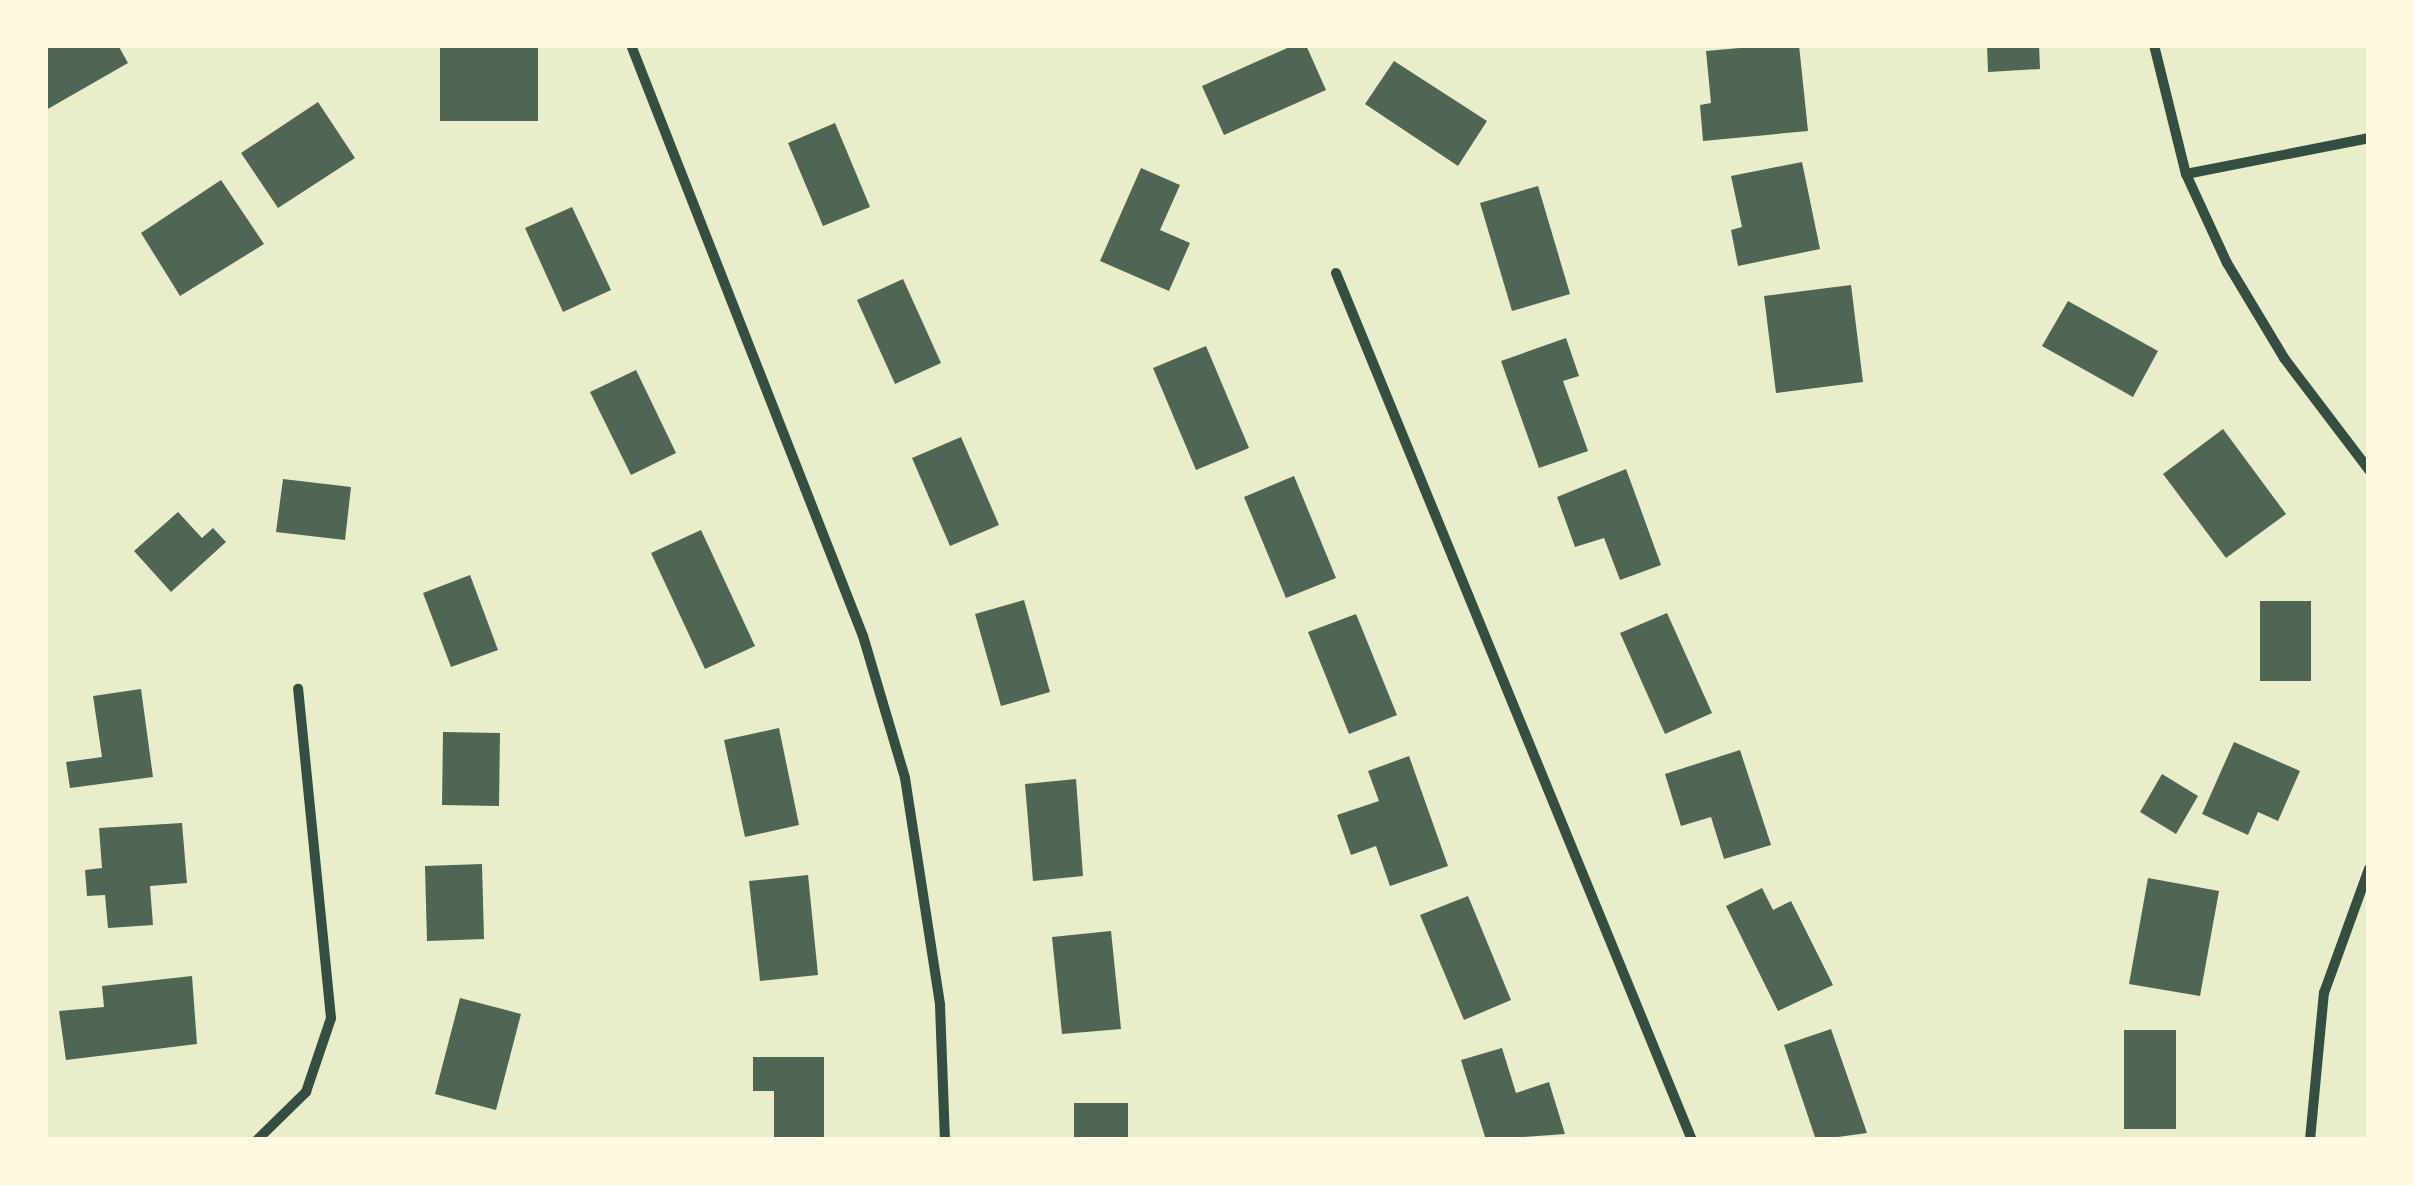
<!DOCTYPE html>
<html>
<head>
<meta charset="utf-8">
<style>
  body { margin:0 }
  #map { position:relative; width:2414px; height:1185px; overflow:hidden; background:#e9edc9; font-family:"IBM Plex Sans",sans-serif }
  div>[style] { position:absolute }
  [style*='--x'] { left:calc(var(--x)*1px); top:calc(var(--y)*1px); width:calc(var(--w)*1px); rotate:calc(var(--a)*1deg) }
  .building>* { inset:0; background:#4f6655 }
  .minor>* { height:10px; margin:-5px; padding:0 5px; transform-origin:5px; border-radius:5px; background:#344e41 }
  span { translate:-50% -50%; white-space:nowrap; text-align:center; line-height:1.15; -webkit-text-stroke:8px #fefae0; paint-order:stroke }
  .frame { position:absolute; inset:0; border:48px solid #fefae0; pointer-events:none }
</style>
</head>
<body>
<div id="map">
  <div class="building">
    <i style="clip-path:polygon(45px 45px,118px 45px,128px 63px,46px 110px)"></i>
    <i style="clip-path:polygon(1294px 45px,1306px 45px,1326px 90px,1224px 135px,1202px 86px)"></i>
    <i style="clip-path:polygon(1773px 45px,1799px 45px,1808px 131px,1703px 141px,1700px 105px,1711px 103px,1706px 51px)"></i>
    <i style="clip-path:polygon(1987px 45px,2039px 45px,2040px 69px,1988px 72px)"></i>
    <i style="clip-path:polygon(440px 46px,538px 46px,538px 121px,440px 121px)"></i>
    <i style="clip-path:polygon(1394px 61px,1487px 121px,1458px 166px,1365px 104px)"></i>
    <i style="clip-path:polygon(318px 102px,355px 158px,278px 208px,241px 153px)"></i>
    <i style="clip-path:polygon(835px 123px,870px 207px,823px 226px,788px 143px)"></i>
    <i style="clip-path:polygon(1802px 162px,1820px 249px,1738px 266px,1731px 230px,1742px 227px,1731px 176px)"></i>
    <i style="clip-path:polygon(1141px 168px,1180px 185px,1160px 230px,1190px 243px,1169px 291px,1100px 261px)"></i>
    <i style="clip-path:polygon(221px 180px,264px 244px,180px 296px,141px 233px)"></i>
    <i style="clip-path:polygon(1538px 186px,1570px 294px,1512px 311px,1480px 203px)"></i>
    <i style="clip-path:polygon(572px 207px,611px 290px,563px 312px,525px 228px)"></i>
    <i style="clip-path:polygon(903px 279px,941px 363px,895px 384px,857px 300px)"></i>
    <i style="clip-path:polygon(1851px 285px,1863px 382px,1776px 393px,1764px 296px)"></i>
    <i style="clip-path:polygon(2068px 301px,2158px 351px,2133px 397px,2042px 346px)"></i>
    <i style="clip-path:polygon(1566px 338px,1579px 376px,1563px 381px,1588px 451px,1539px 468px,1501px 361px)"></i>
    <i style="clip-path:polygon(1206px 346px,1249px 448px,1196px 470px,1153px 368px)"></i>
    <i style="clip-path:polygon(636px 370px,676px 453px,631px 475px,590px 392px)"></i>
    <i style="clip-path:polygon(2223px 429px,2286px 514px,2226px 558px,2163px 474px)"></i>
    <i style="clip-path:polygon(961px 437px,999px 525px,950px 546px,912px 458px)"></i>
    <i style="clip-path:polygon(1626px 469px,1661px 565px,1620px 580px,1604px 538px,1575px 547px,1557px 497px)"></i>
    <i style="clip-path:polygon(1294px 476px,1336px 578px,1286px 598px,1244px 497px)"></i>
    <i style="clip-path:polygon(283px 479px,351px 487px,345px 540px,276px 532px)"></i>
    <i style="clip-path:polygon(178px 512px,202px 538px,213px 528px,226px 542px,171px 592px,134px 551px)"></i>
    <i style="clip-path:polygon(701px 530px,755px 646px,705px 669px,651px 553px)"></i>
    <i style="clip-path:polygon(470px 575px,498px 650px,451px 667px,423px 593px)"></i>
    <i style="clip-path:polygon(1024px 600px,1050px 692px,1001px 706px,975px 614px)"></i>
    <i style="clip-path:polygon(2260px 601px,2311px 601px,2311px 681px,2260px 681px)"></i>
    <i style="clip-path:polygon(1667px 613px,1712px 713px,1665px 734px,1620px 633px)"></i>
    <i style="clip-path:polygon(1356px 614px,1397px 715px,1349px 734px,1308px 632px)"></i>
    <i style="clip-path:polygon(141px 689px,153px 777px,70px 788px,66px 762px,102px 757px,93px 696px)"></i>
    <i style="clip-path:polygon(779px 728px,799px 825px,745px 837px,724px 740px)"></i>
    <i style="clip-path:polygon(443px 732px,500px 733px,499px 806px,442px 805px)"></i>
    <i style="clip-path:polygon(2234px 742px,2300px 771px,2278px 821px,2258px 812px,2248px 835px,2202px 814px)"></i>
    <i style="clip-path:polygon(1740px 750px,1771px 845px,1724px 859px,1711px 817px,1681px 826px,1665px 774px)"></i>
    <i style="clip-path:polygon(1409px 756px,1448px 866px,1390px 886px,1376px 846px,1351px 855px,1337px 815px,1379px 801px,1368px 771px)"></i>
    <i style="clip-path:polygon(2162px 774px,2198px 796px,2176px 834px,2140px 812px)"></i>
    <i style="clip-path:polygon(1076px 779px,1083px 876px,1033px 881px,1025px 784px)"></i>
    <i style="clip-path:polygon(182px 823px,187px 883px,150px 886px,153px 925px,108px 928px,105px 895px,87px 896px,85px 870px,102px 868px,99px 828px)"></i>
    <i style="clip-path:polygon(482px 864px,484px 939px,427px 941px,425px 866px)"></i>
    <i style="clip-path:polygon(808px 875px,818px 975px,760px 981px,749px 881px)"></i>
    <i style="clip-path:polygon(2148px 878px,2219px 891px,2200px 996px,2129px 984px)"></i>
    <i style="clip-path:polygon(1762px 888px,1773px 910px,1791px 901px,1833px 985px,1778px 1011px,1726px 906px)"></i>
    <i style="clip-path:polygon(1468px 896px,1511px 1000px,1464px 1020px,1420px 915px)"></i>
    <i style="clip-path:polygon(1111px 931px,1121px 1029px,1062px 1034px,1052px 937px)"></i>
    <i style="clip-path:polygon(192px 976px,197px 1044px,66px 1060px,59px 1011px,104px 1007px,102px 986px)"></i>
    <i style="clip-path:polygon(460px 998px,521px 1014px,496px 1110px,435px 1094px)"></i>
    <i style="clip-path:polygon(1831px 1029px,1867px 1133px,1816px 1140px,1784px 1045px)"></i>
    <i style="clip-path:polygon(2124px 1030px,2176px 1030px,2176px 1129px,2124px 1129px)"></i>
    <i style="clip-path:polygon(1502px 1048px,1516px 1093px,1549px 1082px,1565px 1134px,1486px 1140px,1461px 1060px)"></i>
    <i style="clip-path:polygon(753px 1057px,824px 1057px,824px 1140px,774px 1140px,774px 1091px,753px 1091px)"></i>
    <i style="clip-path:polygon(1074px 1103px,1128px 1103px,1128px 1140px,1074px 1140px)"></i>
  </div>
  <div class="minor">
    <i style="--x:631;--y:45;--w:635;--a:68.57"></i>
    <i style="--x:863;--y:636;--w:148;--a:73.5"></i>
    <i style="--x:905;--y:778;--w:230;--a:81.2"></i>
    <i style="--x:940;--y:1005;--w:135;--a:87.9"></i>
    <i style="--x:2154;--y:45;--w:133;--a:76.1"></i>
    <i style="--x:2186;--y:174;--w:98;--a:65.3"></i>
    <i style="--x:2227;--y:263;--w:111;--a:59"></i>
    <i style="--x:2284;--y:358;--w:141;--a:52.8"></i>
    <i style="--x:2186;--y:174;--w:187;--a:-11.1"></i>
    <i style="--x:1336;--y:273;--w:937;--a:67.68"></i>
    <i style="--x:257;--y:1140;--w:69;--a:-44.4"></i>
    <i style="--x:306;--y:1092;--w:78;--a:-71.3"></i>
    <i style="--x:331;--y:1018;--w:331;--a:-95.7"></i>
    <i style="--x:2310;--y:1140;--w:148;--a:-84.6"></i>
    <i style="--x:2324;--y:993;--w:132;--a:-70.1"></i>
  </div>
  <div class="frame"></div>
</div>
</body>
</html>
